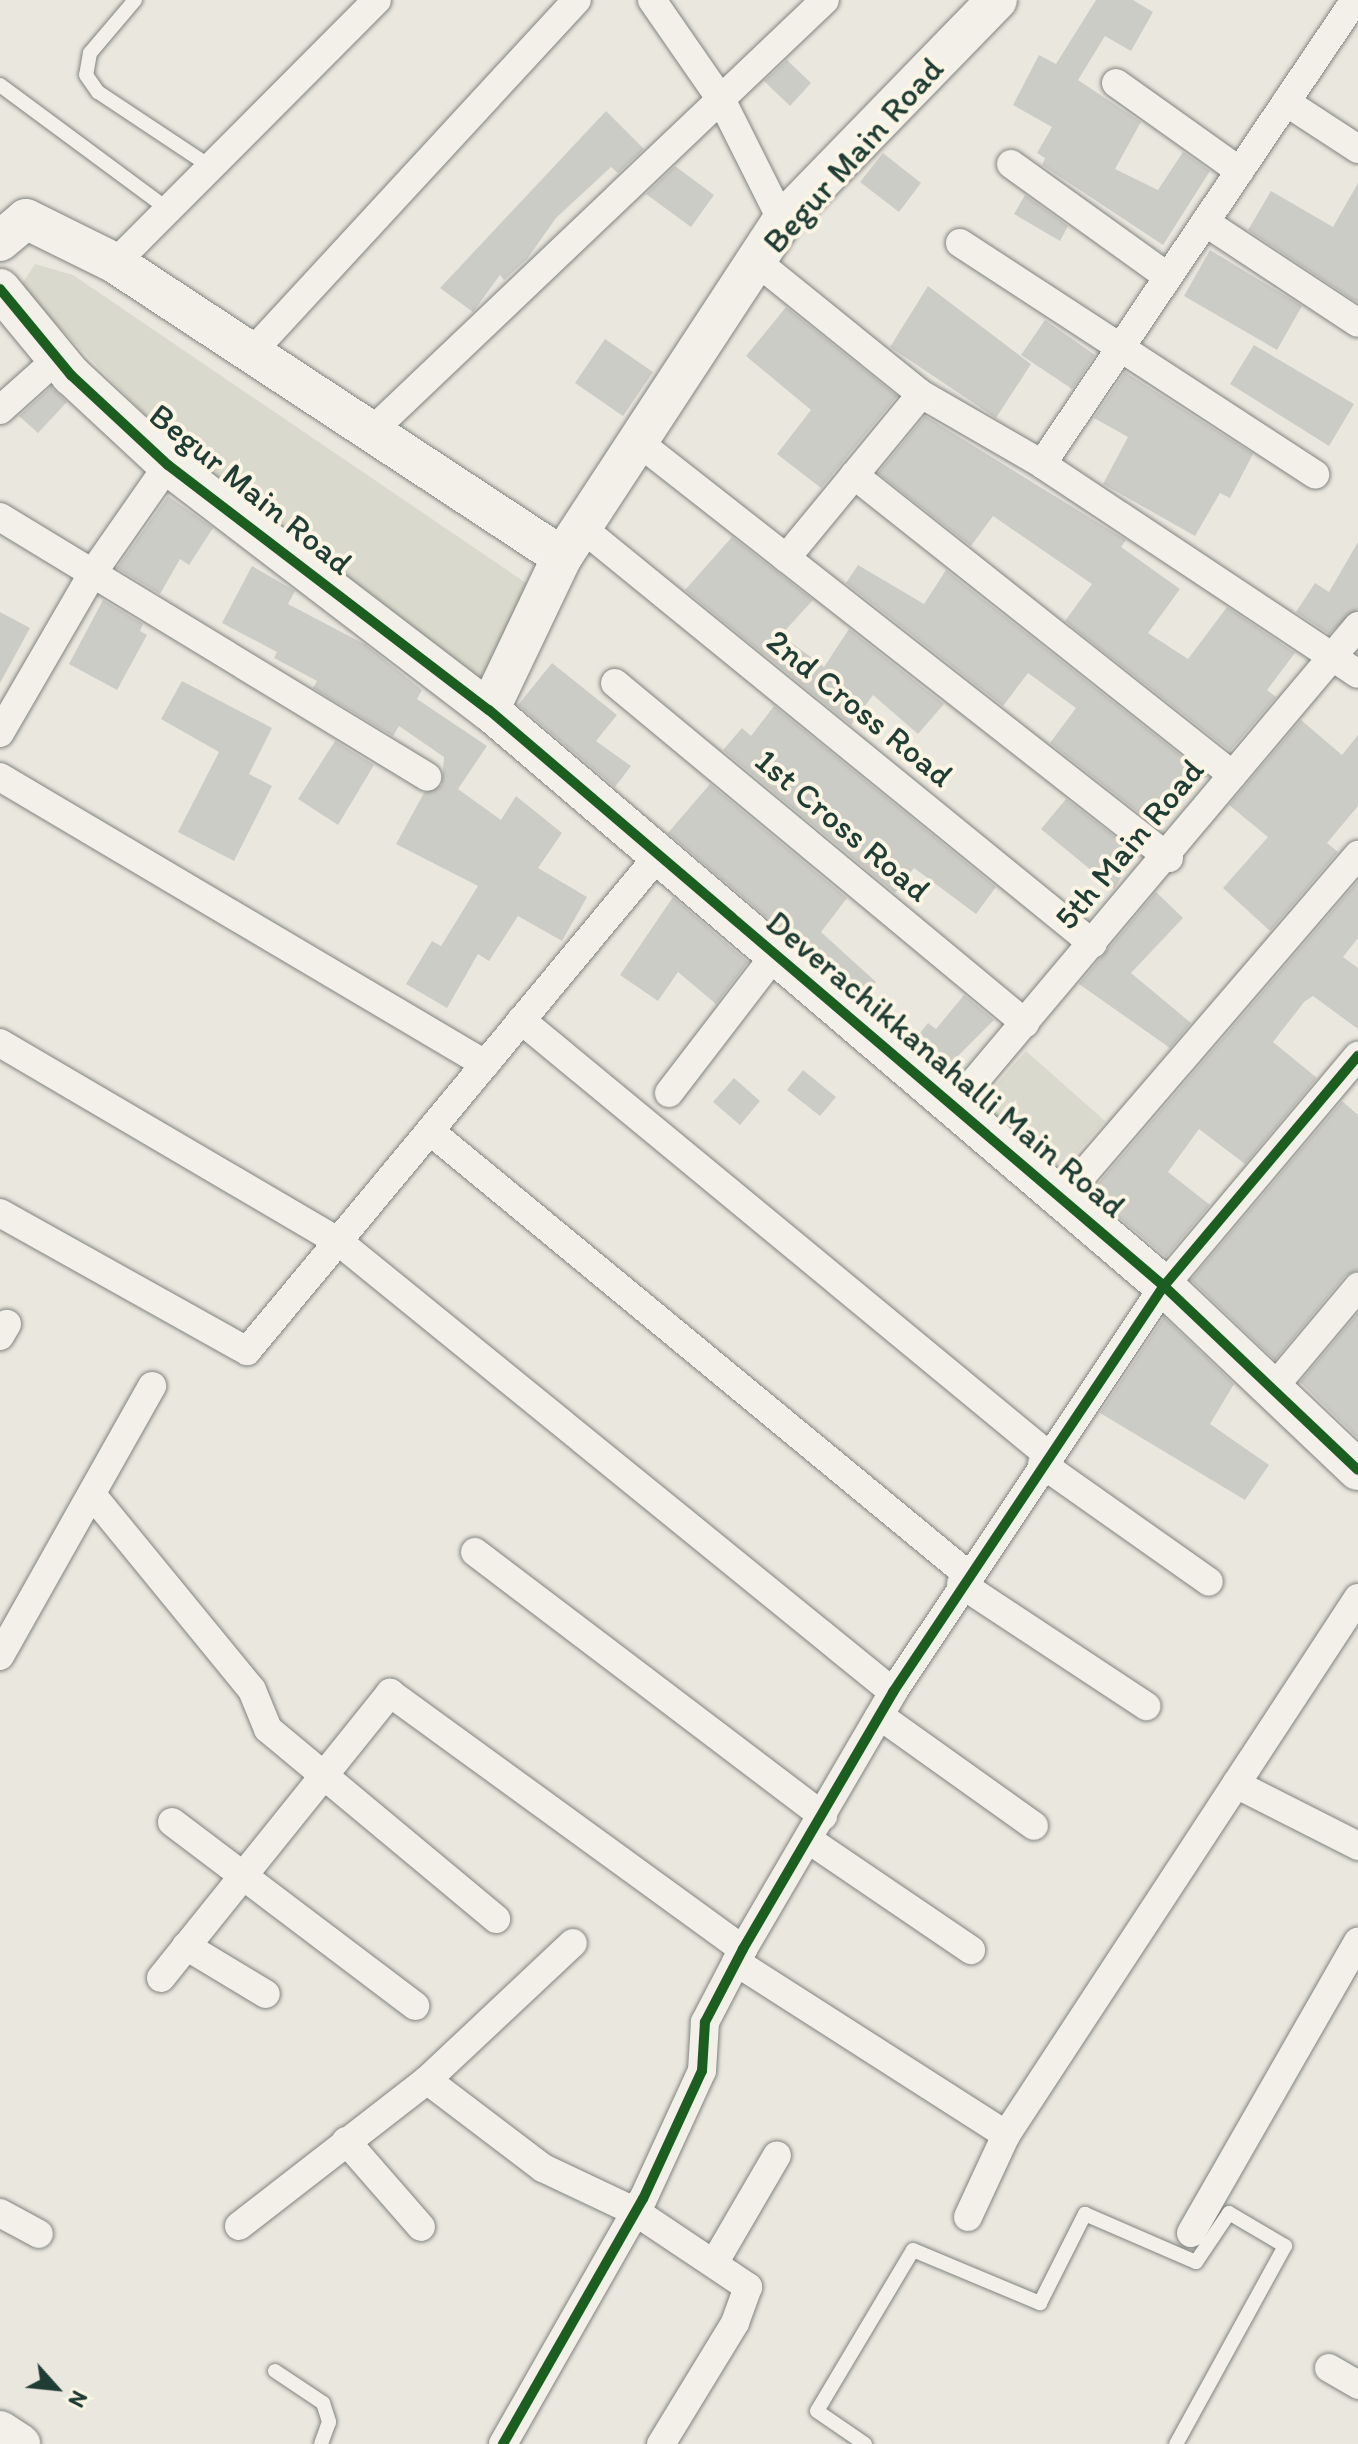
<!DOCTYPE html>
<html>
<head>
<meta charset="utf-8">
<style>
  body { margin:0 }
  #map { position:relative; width:1358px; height:2444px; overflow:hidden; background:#eae7df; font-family:Itim,sans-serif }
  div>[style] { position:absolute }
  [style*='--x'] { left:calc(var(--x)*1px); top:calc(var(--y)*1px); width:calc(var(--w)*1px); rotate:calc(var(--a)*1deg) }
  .green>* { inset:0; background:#dad9cd }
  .building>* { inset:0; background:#ccccc6 }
  .roads { filter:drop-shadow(0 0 2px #80847f) drop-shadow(0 0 2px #80847f) }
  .lane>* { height:14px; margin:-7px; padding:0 7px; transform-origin:7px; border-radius:7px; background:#f3f0ea }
  .street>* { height:28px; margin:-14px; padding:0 14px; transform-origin:14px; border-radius:14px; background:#f3f0ea }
  .secondary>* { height:40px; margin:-20px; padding:0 20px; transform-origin:20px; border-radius:20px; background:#f3f0ea }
  .cycleway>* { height:10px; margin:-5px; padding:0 5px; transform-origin:5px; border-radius:5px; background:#1b5e20 }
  span { translate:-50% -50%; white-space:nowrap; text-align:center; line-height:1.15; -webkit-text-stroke:8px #fcf5e5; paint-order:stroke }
  .street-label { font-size:34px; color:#1f3d34 }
  .north { position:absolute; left:16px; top:2348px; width:80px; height:80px; -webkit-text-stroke:6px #fcf5e5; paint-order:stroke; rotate:117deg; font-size:22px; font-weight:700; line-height:32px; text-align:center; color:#1f3d34 }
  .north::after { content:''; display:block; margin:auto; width:28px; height:36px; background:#1f3d34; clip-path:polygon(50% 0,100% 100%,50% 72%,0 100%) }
</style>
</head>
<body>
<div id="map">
  <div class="green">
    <i style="clip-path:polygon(35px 264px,73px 275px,532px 587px,483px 690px,164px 434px,20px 287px)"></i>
    <i style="clip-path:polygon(1026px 1051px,1105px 1121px,1058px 1174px,979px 1104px)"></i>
  </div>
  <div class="building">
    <i style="clip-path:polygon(1096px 0,1133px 0,1153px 12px,1131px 51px,1105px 36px,1078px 80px,1141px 122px,1115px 169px,1158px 190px,1183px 152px,1210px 171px,1163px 245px,1042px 165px,1045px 158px,1037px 153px,1052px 127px,1013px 105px,1039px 55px,1056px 64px)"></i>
    <i style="clip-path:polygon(787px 60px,811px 83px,790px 106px,764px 81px)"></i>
    <i style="clip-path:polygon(606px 111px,644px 149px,618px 173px,611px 167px,556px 218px,527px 259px,504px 280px,500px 275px,473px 312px,440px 288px)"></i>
    <i style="clip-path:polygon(883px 153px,921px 183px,899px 212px,860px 182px)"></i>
    <i style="clip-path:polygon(675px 166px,714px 195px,691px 227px,646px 194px)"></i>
    <i style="clip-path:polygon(1358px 183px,1358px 303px,1248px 230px,1271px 191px,1333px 227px)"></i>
    <i style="clip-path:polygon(1025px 195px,1068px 226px,1060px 241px,1014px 214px)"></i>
    <i style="clip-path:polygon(1210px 250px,1302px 306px,1277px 350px,1184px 296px)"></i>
    <i style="clip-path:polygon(928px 286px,1031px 364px,996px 418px,890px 347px)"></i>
    <i style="clip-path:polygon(786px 307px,897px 396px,821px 488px,777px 454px,811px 410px,746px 356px)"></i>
    <i style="clip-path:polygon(1045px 320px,1095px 355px,1072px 389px,1021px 355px)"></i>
    <i style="clip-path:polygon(605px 339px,653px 372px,623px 416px,575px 383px)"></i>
    <i style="clip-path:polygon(1254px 345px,1354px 404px,1329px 446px,1230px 384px)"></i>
    <i style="clip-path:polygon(1125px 372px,1253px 454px,1230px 498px,1220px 493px,1195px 536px,1103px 484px,1128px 437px,1094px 418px)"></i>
    <i style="clip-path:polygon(51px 387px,67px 402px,38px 433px,19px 416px)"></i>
    <i style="clip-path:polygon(925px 416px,1126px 540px,1121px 547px,1180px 589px,1148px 633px,1188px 659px,1227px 607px,1295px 653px,1267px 690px,1276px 697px,1230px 751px,1065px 621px,1092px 584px,993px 516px,971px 546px,878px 473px)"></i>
    <i style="clip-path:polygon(168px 496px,213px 528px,189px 565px,180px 559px,160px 594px,117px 568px)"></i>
    <i style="clip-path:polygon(732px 537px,813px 600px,781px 635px,824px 667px,849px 629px,944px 704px,918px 734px,873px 695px,851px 725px,685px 590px)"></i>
    <i style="clip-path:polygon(1358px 542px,1358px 609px,1329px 634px,1296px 612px,1315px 583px,1329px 592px)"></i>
    <i style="clip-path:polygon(858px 565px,924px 604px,946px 570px,1208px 777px,1197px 779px,1157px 827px,1050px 743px,1076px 708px,1028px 673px,1003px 706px,846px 583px)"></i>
    <i style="clip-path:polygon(252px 566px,295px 591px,288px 604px,366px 645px,422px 690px,417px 699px,487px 746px,458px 789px,501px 820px,516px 796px,562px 833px,538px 868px,587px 897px,562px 941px,518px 916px,489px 961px,478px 954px,447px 1008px,406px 984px,432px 941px,441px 946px,478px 886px,396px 844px,424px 793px,442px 785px,444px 757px,399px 726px,393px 736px,313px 688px,317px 681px,274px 658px,277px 652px,222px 623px)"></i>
    <i style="clip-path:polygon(103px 600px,143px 624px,140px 631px,147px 635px,117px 690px,69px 664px)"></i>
    <i style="clip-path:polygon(0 612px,30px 628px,0 683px)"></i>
    <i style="clip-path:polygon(552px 663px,617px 715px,596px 741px,631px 766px,615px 787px,518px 705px)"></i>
    <i style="clip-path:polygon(182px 681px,272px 728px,249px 774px,272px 786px,234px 861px,178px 832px,219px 752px,161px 719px)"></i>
    <i style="clip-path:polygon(774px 706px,996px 887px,976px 914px,914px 868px,895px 893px,723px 750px,742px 728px,751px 736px)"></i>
    <i style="clip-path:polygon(1301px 720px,1342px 755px,1358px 735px,1358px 806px,1327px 843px,1338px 852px,1270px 931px,1223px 888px,1268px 837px,1229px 805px)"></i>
    <i style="clip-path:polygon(335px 741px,374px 765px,338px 825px,298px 799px)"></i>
    <i style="clip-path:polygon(710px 784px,847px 898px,821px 932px,876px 982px,863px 999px,668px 833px)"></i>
    <i style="clip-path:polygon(1066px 799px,1136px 853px,1114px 889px,1041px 829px)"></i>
    <i style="clip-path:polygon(1358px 881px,1358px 938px,1343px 957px,1358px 968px,1358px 1029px,1313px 996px,1304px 1002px,1273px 1042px,1317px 1078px,1245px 1164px,1199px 1129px,1168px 1172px,1210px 1205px,1166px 1257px,1090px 1193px)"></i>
    <i style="clip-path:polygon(1156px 892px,1183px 918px,1131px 973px,1191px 1023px,1170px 1048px,1079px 984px)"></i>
    <i style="clip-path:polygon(673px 897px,748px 962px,716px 1004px,678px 972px,658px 1001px,620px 975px)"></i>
    <i style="clip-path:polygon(964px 995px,994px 1020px,945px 1069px,913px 1042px,928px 1023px,936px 1029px)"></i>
    <i style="clip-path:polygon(803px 1070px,836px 1097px,820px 1116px,787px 1090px)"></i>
    <i style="clip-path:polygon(734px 1078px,760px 1101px,740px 1125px,713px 1102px)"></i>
    <i style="clip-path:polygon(1342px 1101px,1358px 1115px,1358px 1270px,1345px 1276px,1275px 1360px,1191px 1280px)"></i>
    <i style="clip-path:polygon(1358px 1313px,1358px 1438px,1300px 1382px)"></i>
    <i style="clip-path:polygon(1164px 1317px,1234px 1384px,1210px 1424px,1269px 1465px,1245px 1500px,1100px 1413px)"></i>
  </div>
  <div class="roads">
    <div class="lane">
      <i style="--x:135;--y:0;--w:70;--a:130.3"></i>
      <i style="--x:90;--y:53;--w:22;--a:100"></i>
      <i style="--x:86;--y:75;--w:21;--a:55"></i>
      <i style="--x:98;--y:92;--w:139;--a:33.6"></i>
      <i style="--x:0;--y:85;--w:212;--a:36.5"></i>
      <i style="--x:275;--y:2371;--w:58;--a:33.7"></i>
      <i style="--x:323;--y:2403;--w:20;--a:72"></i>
      <i style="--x:329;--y:2422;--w:23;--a:110"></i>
      <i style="--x:865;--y:2444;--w:58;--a:-145.5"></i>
      <i style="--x:817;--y:2411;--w:187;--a:-59.2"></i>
      <i style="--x:913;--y:2250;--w:138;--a:22.7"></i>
      <i style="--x:1040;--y:2303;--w:100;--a:-63.2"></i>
      <i style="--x:1085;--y:2214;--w:121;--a:23.4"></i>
      <i style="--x:1196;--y:2262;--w:59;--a:-56"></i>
      <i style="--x:1229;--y:2213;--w:65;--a:30.5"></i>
      <i style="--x:1285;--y:2246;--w:226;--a:118.8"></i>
    </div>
    <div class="street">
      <i style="--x:652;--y:0;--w:123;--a:55.3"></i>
      <i style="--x:722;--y:101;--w:134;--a:63.4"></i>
      <i style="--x:1116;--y:83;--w:152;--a:35.4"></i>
      <i style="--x:1286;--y:102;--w:86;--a:33.1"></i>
      <i style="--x:1011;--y:164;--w:193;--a:35.7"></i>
      <i style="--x:1205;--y:222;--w:183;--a:33.4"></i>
      <i style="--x:960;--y:243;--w:424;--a:33.1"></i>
      <i style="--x:756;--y:261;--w:212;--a:38.9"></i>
      <i style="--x:921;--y:394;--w:140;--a:30"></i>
      <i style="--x:1042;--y:464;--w:379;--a:33.6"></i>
      <i style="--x:115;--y:263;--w:371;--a:-45.1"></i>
      <i style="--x:252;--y:352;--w:479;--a:-47.3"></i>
      <i style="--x:0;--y:410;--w:76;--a:-41.8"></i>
      <i style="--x:372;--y:431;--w:625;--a:-43.57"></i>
      <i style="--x:637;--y:441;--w:676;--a:38.09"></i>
      <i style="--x:1042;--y:464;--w:560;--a:-56"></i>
      <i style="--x:854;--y:475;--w:483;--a:38.4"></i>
      <i style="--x:0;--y:517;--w:500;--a:31.3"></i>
      <i style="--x:581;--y:527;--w:660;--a:39.16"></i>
      <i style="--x:786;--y:558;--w:212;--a:-50.5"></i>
      <i style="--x:615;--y:683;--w:533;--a:39.67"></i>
      <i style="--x:0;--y:733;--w:187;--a:-59.9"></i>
      <i style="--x:94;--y:571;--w:129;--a:-55.1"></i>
      <i style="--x:0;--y:777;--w:564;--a:30.62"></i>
      <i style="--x:521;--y:1020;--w:683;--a:39.54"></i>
      <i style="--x:0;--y:1043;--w:392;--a:30.4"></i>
      <i style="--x:338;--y:1241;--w:715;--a:39.1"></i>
      <i style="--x:669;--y:1093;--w:174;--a:-52.5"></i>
      <i style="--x:953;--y:1107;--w:629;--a:-49.9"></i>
      <i style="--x:430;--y:1131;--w:696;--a:39.52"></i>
      <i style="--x:1062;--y:1199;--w:454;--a:-49.3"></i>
      <i style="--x:0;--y:1213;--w:283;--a:29.2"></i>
      <i style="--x:247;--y:1351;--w:643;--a:-50.3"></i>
      <i style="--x:0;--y:1336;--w:14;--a:-60"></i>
      <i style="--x:1274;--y:1387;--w:131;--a:-50"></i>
      <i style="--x:1042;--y:1464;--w:204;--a:35.2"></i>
      <i style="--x:94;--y:1497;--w:249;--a:50.7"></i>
      <i style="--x:252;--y:1690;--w:42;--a:67.7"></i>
      <i style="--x:268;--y:1729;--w:297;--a:39.8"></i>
      <i style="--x:475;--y:1552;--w:437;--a:37.2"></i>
      <i style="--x:961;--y:1584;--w:222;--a:33.4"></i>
      <i style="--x:0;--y:1656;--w:310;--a:-60.6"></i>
      <i style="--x:880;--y:1716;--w:189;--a:35.5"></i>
      <i style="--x:1236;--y:1784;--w:137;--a:26.9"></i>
      <i style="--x:172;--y:1822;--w:305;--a:37.1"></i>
      <i style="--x:809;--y:1840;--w:196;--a:34.2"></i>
      <i style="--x:186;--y:1946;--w:93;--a:31"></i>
      <i style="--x:736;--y:1962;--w:321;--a:32.6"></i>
      <i style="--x:1006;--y:2135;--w:642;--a:-56.76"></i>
      <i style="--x:161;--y:1978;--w:366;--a:-51.2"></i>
      <i style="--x:390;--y:1693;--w:436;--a:36"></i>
      <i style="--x:427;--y:2080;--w:146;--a:37.2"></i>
      <i style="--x:543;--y:2168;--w:103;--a:25.3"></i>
      <i style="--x:636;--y:2212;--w:135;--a:33.8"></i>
      <i style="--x:748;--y:2287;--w:38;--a:110"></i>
      <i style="--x:735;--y:2323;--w:142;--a:121.4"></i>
      <i style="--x:346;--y:2141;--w:114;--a:48.9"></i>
      <i style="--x:0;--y:2213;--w:44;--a:28.3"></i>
      <i style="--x:968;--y:2217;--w:90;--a:-65.1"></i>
      <i style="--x:239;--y:2226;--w:238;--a:-37.8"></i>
      <i style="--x:427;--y:2080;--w:200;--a:-43.2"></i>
      <i style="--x:1191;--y:2233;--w:336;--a:-60.2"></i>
      <i style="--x:716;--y:2260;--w:121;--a:-59.8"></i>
      <i style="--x:1329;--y:2368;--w:34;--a:30"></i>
      <i style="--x:503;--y:2444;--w:282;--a:-60.3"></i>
      <i style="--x:643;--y:2199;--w:141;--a:-65.3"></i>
      <i style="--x:702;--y:2071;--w:49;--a:-86.5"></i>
      <i style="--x:705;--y:2022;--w:82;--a:-62.5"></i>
      <i style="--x:743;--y:1949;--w:298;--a:-59.7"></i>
      <i style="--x:893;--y:1692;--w:488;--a:-56.3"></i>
      <i style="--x:1164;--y:1286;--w:301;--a:-49.9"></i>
    </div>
    <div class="secondary">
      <i style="--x:0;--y:241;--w:34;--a:-40"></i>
      <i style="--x:26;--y:219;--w:99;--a:26.3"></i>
      <i style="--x:115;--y:263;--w:535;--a:33.33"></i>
      <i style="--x:0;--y:289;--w:112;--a:50.5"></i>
      <i style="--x:71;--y:375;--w:132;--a:42.9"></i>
      <i style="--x:168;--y:465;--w:404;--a:37.4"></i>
      <i style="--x:489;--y:710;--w:887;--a:40.48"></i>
      <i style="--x:1164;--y:1286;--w:267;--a:43.5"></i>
      <i style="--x:489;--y:710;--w:170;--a:-64.5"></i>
      <i style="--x:562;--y:557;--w:402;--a:-56.8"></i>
      <i style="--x:782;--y:221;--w:308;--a:-45.8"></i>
      <i style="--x:0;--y:2431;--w:24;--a:33"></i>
    </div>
  </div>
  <div class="cycleway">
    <i style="--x:0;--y:289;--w:112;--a:50.5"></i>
    <i style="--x:71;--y:375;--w:132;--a:42.9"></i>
    <i style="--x:168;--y:465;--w:404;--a:37.4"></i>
    <i style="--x:489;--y:710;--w:887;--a:40.48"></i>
    <i style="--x:1164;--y:1286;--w:267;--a:43.5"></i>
    <i style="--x:503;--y:2444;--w:282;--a:-60.3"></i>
    <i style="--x:643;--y:2199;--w:141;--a:-65.3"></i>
    <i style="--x:702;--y:2071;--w:49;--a:-86.5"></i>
    <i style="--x:705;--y:2022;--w:82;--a:-62.5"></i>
    <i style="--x:743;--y:1949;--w:298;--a:-59.7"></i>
    <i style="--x:893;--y:1692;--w:488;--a:-56.3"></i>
    <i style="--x:1164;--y:1286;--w:301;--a:-49.9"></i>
  </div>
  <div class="street-label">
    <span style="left:853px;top:155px;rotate:-48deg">Begur Main Road</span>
    <span style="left:251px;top:489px;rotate:39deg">Begur Main Road</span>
    <span style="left:860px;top:708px;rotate:39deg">2nd Cross Road</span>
    <span style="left:843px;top:825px;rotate:40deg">1st Cross Road</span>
    <span style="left:1129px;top:844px;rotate:-50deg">5th Main Road</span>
    <span style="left:946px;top:1064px;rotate:40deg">Deverachikkanahalli Main Road</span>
  </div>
  <div class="north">N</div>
</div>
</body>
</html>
